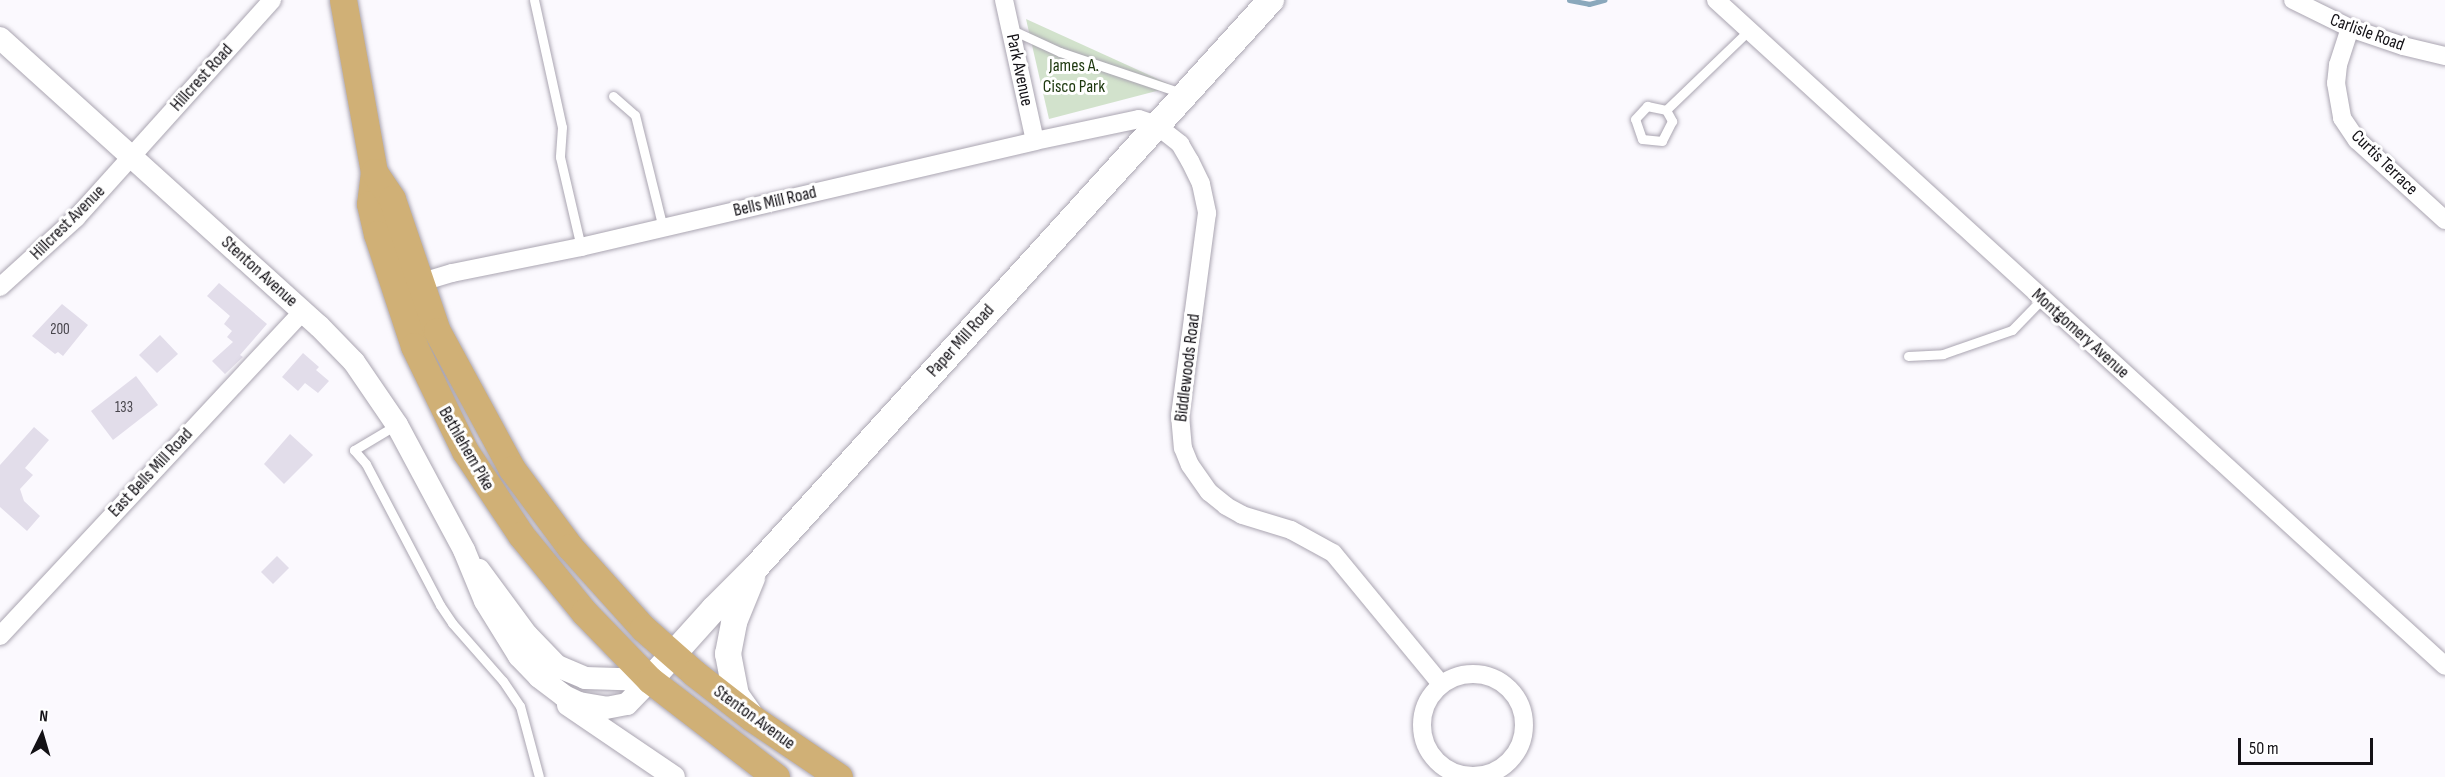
<!DOCTYPE html>
<html>
<head>
<meta charset="utf-8">
<style>
  body { margin:0 }
  #map { position:relative; width:2445px; height:777px; overflow:hidden; background:#fbf9fe; font-family:"Sofia Sans Condensed",sans-serif }
  div>[style] { position:absolute }
  [style*='--x'] { left:calc(var(--x)*1px); top:calc(var(--y)*1px); width:calc(var(--w)*1px); rotate:calc(var(--a)*1deg) }
  .green>* { inset:0; background:#d2e2cc }
  .stream>* { height:5px; margin:-2.5px; padding:0 2.5px; transform-origin:2.5px; border-radius:2.5px; background:#8aa8bc }
  .building>* { inset:0; background:#e2ddea }
  .roads { filter:drop-shadow(0 0 2px #aaa5b1) drop-shadow(0 0 2px #aaa5b1) }
  .service>* { height:9px; margin:-4.5px; padding:0 4.5px; transform-origin:4.5px; border-radius:4.5px; background:#fff }
  .minor>* { height:18px; margin:-9px; padding:0 9px; transform-origin:9px; border-radius:9px; background:#fff }
  .minor>.ring { margin:-9px; padding:0; box-sizing:content-box; background:none; border:18px solid #fff; border-radius:50% }
  .tertiary>* { height:22px; margin:-11px; padding:0 11px; transform-origin:11px; border-radius:11px; background:#fff }
  .secondary>* { height:26px; margin:-13px; padding:0 13px; transform-origin:13px; border-radius:13px; background:#fff }
  .primary>* { height:27px; margin:-13.5px; padding:0 13.5px; transform-origin:13.5px; border-radius:13.5px; background:#d0b076 }
  span { translate:-50% -50%; white-space:nowrap; text-align:center; line-height:1.15; -webkit-text-stroke:6px #fff; paint-order:stroke }
  .number-label { font-size:15px; color:#47444b }
  .number-label span { -webkit-text-stroke-width:0 }
  .street-label { font-size:18px; color:#131116 }
  .park-label { font-size:18px; color:#1d380e }
  .north { position:absolute; left:12px; top:705px; width:60px; height:60px; -webkit-text-stroke:4px #fff; paint-order:stroke; rotate:5deg; font-size:16px; font-weight:700; line-height:24px; text-align:center; color:#131116 }
  .north::after { content:''; display:block; margin:auto; width:21px; height:27px; background:#131116; clip-path:polygon(50% 0,100% 100%,50% 72%,0 100%) }
  .scale { position:absolute; left:2238px; top:738px; width:135px; height:27px; box-sizing:border-box; border:3px solid #131116; border-top:0; padding-left:8px; font-size:18px; line-height:21px; white-space:nowrap; color:#131116; -webkit-text-stroke:4px #fff; paint-order:stroke }
</style>
</head>
<body>
<div id="map">
  <div class="green">
    <i style="clip-path:polygon(1026px 19px,1171px 85px,1168px 88px,1049px 119px)"></i>
  </div>
  <div class="stream">
    <i style="--x:1569;--y:0;--w:20;--a:11"></i>
    <i style="--x:1589;--y:4;--w:16;--a:-15"></i>
  </div>
  <div class="building">
    <i style="clip-path:polygon(219px 283px,267px 324px,240px 355px,243px 357px,225px 374px,212px 361px,233px 342px,227px 337px,232px 331px,224px 324px,230px 316px,207px 296px)"></i>
    <i style="clip-path:polygon(62px 304px,88px 325px,63px 356px,58px 352px,55px 354px,32px 336px)"></i>
    <i style="clip-path:polygon(160px 335px,178px 354px,157px 373px,139px 355px)"></i>
    <i style="clip-path:polygon(303px 353px,319px 367px,316px 370px,329px 381px,318px 393px,305px 383px,298px 391px,282px 377px)"></i>
    <i style="clip-path:polygon(136px 376px,158px 405px,113px 440px,91px 411px)"></i>
    <i style="clip-path:polygon(34px 427px,49px 440px,25px 468px,33px 475px,20px 489px,24px 501px,40px 516px,27px 531px,0 507px,0 465px)"></i>
    <i style="clip-path:polygon(290px 434px,313px 455px,284px 484px,264px 464px)"></i>
    <i style="clip-path:polygon(277px 556px,289px 568px,273px 584px,261px 572px)"></i>
  </div>
  <div class="roads">
    <div class="service">
      <i style="--x:534;--y:0;--w:130;--a:77.6"></i>
      <i style="--x:562;--y:127;--w:30;--a:94"></i>
      <i style="--x:560;--y:157;--w:92;--a:76.9"></i>
      <i style="--x:1010;--y:29;--w:55;--a:24.7"></i>
      <i style="--x:1060;--y:52;--w:129;--a:18.6"></i>
      <i style="--x:613;--y:96;--w:29;--a:41"></i>
      <i style="--x:635;--y:115;--w:116;--a:76.1"></i>
      <i style="--x:1666;--y:110;--w:13;--a:61"></i>
      <i style="--x:1672;--y:121;--w:22;--a:117"></i>
      <i style="--x:1662;--y:141;--w:20;--a:-174"></i>
      <i style="--x:1642;--y:139;--w:21;--a:-109"></i>
      <i style="--x:1635;--y:119;--w:18;--a:-47"></i>
      <i style="--x:1647;--y:106;--w:19;--a:12"></i>
      <i style="--x:1666;--y:110;--w:114;--a:-43.9"></i>
      <i style="--x:1908;--y:356;--w:35;--a:-3"></i>
      <i style="--x:1943;--y:354;--w:73;--a:-19.2"></i>
      <i style="--x:2012;--y:330;--w:43;--a:-45.9"></i>
      <i style="--x:396;--y:425;--w:49;--a:149.2"></i>
      <i style="--x:354;--y:450;--w:18;--a:49"></i>
      <i style="--x:366;--y:464;--w:159;--a:62.3"></i>
      <i style="--x:440;--y:605;--w:22;--a:56"></i>
      <i style="--x:452;--y:623;--w:77;--a:48.7"></i>
      <i style="--x:503;--y:681;--w:30;--a:56"></i>
      <i style="--x:520;--y:706;--w:73;--a:75"></i>
    </div>
    <div class="minor">
      <i style="--x:1004;--y:0;--w:144;--a:77.6"></i>
      <i style="--x:1716;--y:0;--w:987;--a:42.41"></i>
      <i style="--x:2293;--y:0;--w:64;--a:26.2"></i>
      <i style="--x:2350;--y:28;--w:56;--a:18.8"></i>
      <i style="--x:2403;--y:46;--w:43;--a:13.4"></i>
      <i style="--x:2350;--y:28;--w:39;--a:108"></i>
      <i style="--x:2338;--y:65;--w:18;--a:96"></i>
      <i style="--x:2336;--y:83;--w:36;--a:80"></i>
      <i style="--x:2342;--y:118;--w:27;--a:56"></i>
      <i style="--x:2357;--y:140;--w:119;--a:42.3"></i>
      <i style="--x:412;--y:285;--w:42;--a:-16.7"></i>
      <i style="--x:452;--y:273;--w:132;--a:-11.4"></i>
      <i style="--x:581;--y:247;--w:466;--a:-13.1"></i>
      <i style="--x:1035;--y:141;--w:106;--a:-11.9"></i>
      <i style="--x:1139;--y:119;--w:18;--a:19"></i>
      <i style="--x:1156;--y:125;--w:31;--a:38"></i>
      <i style="--x:1180;--y:144;--w:20;--a:60"></i>
      <i style="--x:1190;--y:161;--w:25;--a:64"></i>
      <i style="--x:1201;--y:184;--w:30;--a:78"></i>
      <i style="--x:1207;--y:213;--w:204;--a:97.6"></i>
      <i style="--x:1180;--y:415;--w:33;--a:85"></i>
      <i style="--x:1183;--y:448;--w:18;--a:68"></i>
      <i style="--x:1190;--y:465;--w:33;--a:55"></i>
      <i style="--x:1209;--y:492;--w:22;--a:39"></i>
      <i style="--x:1226;--y:506;--w:18;--a:29"></i>
      <i style="--x:1242;--y:515;--w:51;--a:17"></i>
      <i style="--x:1291;--y:530;--w:48;--a:28.7"></i>
      <i style="--x:1333;--y:553;--w:170;--a:50.5"></i>
      <i style="--x:0;--y:287;--w:103;--a:-42.2"></i>
      <i style="--x:76;--y:218;--w:293;--a:-48"></i>
      <i style="--x:0;--y:636;--w:444;--a:-47"></i>
      <i class="ring" style="left:1422px;top:674px;width:84px;height:84px"></i>
    </div>
    <div class="tertiary">
      <i style="--x:0;--y:38;--w:430;--a:42.1"></i>
      <i style="--x:319;--y:326;--w:50;--a:45.8"></i>
      <i style="--x:354;--y:362;--w:76;--a:55.7"></i>
      <i style="--x:397;--y:425;--w:142;--a:61.8"></i>
      <i style="--x:464;--y:550;--w:55;--a:67.6"></i>
      <i style="--x:485;--y:601;--w:65;--a:58.3"></i>
      <i style="--x:519;--y:656;--w:29;--a:46"></i>
      <i style="--x:539;--y:677;--w:31;--a:37"></i>
      <i style="--x:564;--y:696;--w:17;--a:25"></i>
      <i style="--x:579;--y:703;--w:27;--a:10"></i>
      <i style="--x:606;--y:708;--w:21;--a:-11"></i>
      <i style="--x:627;--y:704;--w:33;--a:-46"></i>
      <i style="--x:479;--y:570;--w:81;--a:53.6"></i>
      <i style="--x:527;--y:635;--w:43;--a:45.9"></i>
      <i style="--x:557;--y:666;--w:30;--a:23"></i>
      <i style="--x:585;--y:678;--w:65;--a:1.8"></i>
      <i style="--x:568;--y:705;--w:128;--a:34.2"></i>
    </div>
    <div class="secondary">
      <i style="--x:650;--y:680;--w:96;--a:-48"></i>
      <i style="--x:714;--y:609;--w:59;--a:-45"></i>
      <i style="--x:756;--y:567;--w:766;--a:-47.75"></i>
      <i style="--x:750;--y:715;--w:24;--a:-125"></i>
      <i style="--x:736;--y:695;--w:42;--a:-101"></i>
      <i style="--x:728;--y:654;--w:33;--a:-79"></i>
      <i style="--x:734;--y:622;--w:48;--a:-67.8"></i>
    </div>
    <div class="primary">
      <i style="--x:343;--y:0;--w:175;--a:79.8"></i>
      <i style="--x:374;--y:172;--w:32;--a:97"></i>
      <i style="--x:370;--y:204;--w:31;--a:77"></i>
      <i style="--x:377;--y:234;--w:118;--a:71.7"></i>
      <i style="--x:414;--y:346;--w:117;--a:64.1"></i>
      <i style="--x:465;--y:451;--w:101;--a:56.3"></i>
      <i style="--x:521;--y:535;--w:99;--a:50.7"></i>
      <i style="--x:584;--y:612;--w:95;--a:45.9"></i>
      <i style="--x:650;--y:680;--w:159;--a:37.6"></i>
      <i style="--x:374;--y:172;--w:32;--a:56"></i>
      <i style="--x:392;--y:199;--w:139;--a:71.2"></i>
      <i style="--x:437;--y:331;--w:157;--a:61.5"></i>
      <i style="--x:512;--y:469;--w:97;--a:53.4"></i>
      <i style="--x:570;--y:547;--w:109;--a:48"></i>
      <i style="--x:643;--y:628;--w:68;--a:41.4"></i>
      <i style="--x:694;--y:673;--w:73;--a:37.8"></i>
      <i style="--x:752;--y:718;--w:105;--a:34.1"></i>
    </div>
  </div>
  <div class="number-label">
    <span style="left:60px;top:330px">200</span>
    <span style="left:124px;top:408px">133</span>
  </div>
  <div class="street-label">
    <span style="left:2367px;top:33px;rotate:20deg">Carlisle Road</span>
    <span style="left:1019px;top:70px;rotate:78deg">Park Avenue</span>
    <span style="left:202px;top:78px;rotate:-48deg">Hillcrest Road</span>
    <span style="left:2384px;top:163px;rotate:44deg">Curtis Terrace</span>
    <span style="left:775px;top:202px;rotate:-13deg">Bells Mill Road</span>
    <span style="left:68px;top:223px;rotate:-45deg">Hillcrest Avenue</span>
    <span style="left:259px;top:272px;rotate:42deg">Stenton Avenue</span>
    <span style="left:2080px;top:334px;rotate:42deg">Montgomery Avenue</span>
    <span style="left:961px;top:341px;rotate:-48deg">Paper Mill Road</span>
    <span style="left:1188px;top:368px;rotate:-83deg">Biddlewoods Road</span>
    <span style="left:466px;top:449px;rotate:60deg">Bethlehem Pike</span>
    <span style="left:151px;top:473px;rotate:-47deg">East Bells Mill Road</span>
    <span style="left:754px;top:718px;rotate:36deg">Stenton Avenue</span>
  </div>
  <div class="park-label">
    <span style="left:1074px;top:77px">James A.<br>Cisco Park</span>
  </div>
  <div class="north">N</div>
  <div class="scale">50 m</div>
</div>
</body>
</html>
